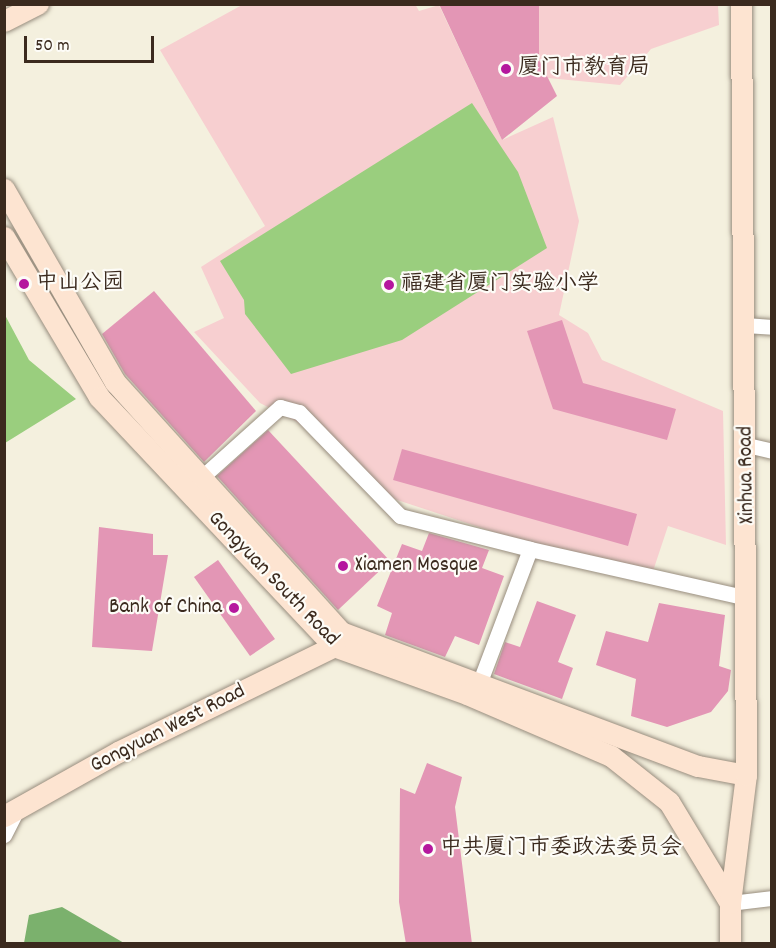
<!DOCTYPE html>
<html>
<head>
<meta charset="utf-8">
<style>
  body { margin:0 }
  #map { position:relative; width:776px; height:948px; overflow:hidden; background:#f4f0de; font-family:Dekko,"LXGW WenKai TC",sans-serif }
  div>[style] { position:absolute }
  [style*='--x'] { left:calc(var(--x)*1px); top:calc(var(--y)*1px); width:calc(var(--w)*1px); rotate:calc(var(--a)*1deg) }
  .built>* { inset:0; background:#f7cfd0 }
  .green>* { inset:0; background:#9ace7e }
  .forest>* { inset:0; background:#7bb16d }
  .building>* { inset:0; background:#e396b5 }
  .roads { filter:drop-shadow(0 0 2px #988d7e) drop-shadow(0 0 2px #988d7e) }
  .street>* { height:15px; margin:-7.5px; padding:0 7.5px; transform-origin:7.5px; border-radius:7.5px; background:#fff }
  .secondary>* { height:21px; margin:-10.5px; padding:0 10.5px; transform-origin:10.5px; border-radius:10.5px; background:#fde4d1 }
  .dots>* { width:16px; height:16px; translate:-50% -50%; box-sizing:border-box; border:3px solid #fdfcf7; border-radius:50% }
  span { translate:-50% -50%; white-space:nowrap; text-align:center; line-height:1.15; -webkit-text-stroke:4.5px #fdfcf7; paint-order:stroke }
  .poi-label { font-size:22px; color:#3b2a1e }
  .left { translate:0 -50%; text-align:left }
  .right { translate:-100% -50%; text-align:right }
  .street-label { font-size:22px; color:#3b2a1e }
  .frame { position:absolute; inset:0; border:6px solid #3b2a1e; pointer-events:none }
  .scale { position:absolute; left:24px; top:36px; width:130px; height:27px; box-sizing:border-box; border:3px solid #3b2a1e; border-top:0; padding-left:8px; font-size:18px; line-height:21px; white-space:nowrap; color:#3b2a1e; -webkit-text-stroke:4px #fdfcf7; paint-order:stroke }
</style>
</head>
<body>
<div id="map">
  <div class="built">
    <i style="clip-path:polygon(415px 4px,419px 11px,439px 5px,502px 140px,553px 117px,579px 221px,559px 315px,588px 333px,602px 360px,723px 411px,726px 545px,668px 526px,649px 583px,379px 494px,297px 422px,260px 403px,194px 332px,224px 318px,201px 267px,265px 226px,160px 50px,242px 5px)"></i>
    <i style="clip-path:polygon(539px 5px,718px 5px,719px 25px,651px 49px,620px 85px,548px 78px,539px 60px)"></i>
  </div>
  <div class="green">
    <i style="clip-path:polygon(472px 103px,518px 172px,547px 248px,402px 340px,291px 374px,245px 314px,244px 300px,220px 261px)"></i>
    <i style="clip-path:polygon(5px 315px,29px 360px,76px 399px,5px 443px)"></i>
  </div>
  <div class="forest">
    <i style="clip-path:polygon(62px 907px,105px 932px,124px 943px,24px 943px,29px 915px)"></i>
  </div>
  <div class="building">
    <i style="clip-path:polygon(439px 4px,539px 4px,539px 60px,557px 96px,502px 140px)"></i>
    <i style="clip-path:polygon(154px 291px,256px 411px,204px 462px,125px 374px,102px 334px)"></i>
    <i style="clip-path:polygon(562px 320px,583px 383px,676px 409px,667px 440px,553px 409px,527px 331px)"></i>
    <i style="clip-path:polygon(268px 430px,390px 561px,338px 610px,217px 476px)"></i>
    <i style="clip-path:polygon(402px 449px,637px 514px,628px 546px,393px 480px)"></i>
    <i style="clip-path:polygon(99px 527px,153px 534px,153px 555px,168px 555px,152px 651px,92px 647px)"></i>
    <i style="clip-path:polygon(429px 533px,489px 550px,482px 568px,504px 576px,479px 645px,455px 636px,445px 657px,385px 635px,392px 613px,377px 606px,402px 544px,422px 551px)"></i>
    <i style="clip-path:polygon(218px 560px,275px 639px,250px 656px,194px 577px)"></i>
    <i style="clip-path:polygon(537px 601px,576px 615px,558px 662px,573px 668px,562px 699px,494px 674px,505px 642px,520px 647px)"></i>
    <i style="clip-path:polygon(659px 603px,725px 615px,719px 666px,731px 670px,728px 691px,711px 712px,667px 727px,631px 716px,636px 679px,596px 665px,606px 631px,648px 642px)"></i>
    <i style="clip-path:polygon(427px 763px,462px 777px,455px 807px,472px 944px,406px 944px,399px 902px,400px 788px,415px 794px)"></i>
  </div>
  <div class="roads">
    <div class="street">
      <i style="--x:745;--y:325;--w:27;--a:4"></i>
      <i style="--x:747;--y:445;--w:26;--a:13"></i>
      <i style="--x:202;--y:477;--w:105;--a:-41.9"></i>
      <i style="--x:280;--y:407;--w:20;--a:15"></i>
      <i style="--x:299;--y:412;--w:145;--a:45.8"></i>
      <i style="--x:400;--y:516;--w:134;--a:14.2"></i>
      <i style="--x:479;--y:684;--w:144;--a:-69.3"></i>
      <i style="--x:530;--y:549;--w:223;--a:12.7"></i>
      <i style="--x:4;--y:835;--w:28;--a:-63"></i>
      <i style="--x:730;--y:903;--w:42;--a:-6.8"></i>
    </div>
    <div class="secondary">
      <i style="--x:4;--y:21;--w:38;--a:-27"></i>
      <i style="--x:4;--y:189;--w:223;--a:60.1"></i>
      <i style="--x:115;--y:382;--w:337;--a:47.9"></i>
      <i style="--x:341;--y:632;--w:381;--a:20.6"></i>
      <i style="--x:698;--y:766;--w:49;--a:10.6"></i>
      <i style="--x:4;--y:237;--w:186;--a:59.3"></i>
      <i style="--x:99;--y:397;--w:342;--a:46.7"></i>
      <i style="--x:334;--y:646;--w:141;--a:19.8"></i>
      <i style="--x:467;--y:694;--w:157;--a:23.3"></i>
      <i style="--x:611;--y:756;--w:74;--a:38.4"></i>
      <i style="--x:669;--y:802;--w:118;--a:58.9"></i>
      <i style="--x:4;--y:816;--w:131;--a:-29.3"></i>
      <i style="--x:118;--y:752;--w:241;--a:-26.1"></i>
      <i style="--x:730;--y:944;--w:41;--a:-90"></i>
      <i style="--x:730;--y:903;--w:129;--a:-82.9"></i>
      <i style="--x:746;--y:775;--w:771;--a:-90.37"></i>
    </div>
  </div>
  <div class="dots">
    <i style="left:506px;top:69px;background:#b5179e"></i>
    <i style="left:24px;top:284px;background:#b5179e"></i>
    <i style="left:389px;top:285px;background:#b5179e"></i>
    <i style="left:343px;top:566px;background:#b5179e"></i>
    <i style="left:234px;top:608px;background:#b5179e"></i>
    <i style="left:428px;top:849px;background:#b5179e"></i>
  </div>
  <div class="poi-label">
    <span class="left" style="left:518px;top:69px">厦门市教育局</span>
    <span class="left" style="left:36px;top:284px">中山公园</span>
    <span class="left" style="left:401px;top:285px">福建省厦门实验小学</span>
    <span class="left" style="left:355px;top:566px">Xiamen Mosque</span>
    <span class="right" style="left:222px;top:608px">Bank of China</span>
    <span class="left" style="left:440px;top:849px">中共厦门市委政法委员会</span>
  </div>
  <div class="street-label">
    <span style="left:747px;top:475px;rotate:-91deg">Xinhua Road</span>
    <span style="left:273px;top:579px;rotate:46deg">Gongyuan South Road</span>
    <span style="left:168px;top:729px;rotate:-27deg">Gongyuan West Road</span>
  </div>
  <div class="frame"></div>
  <div class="scale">50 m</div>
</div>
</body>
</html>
